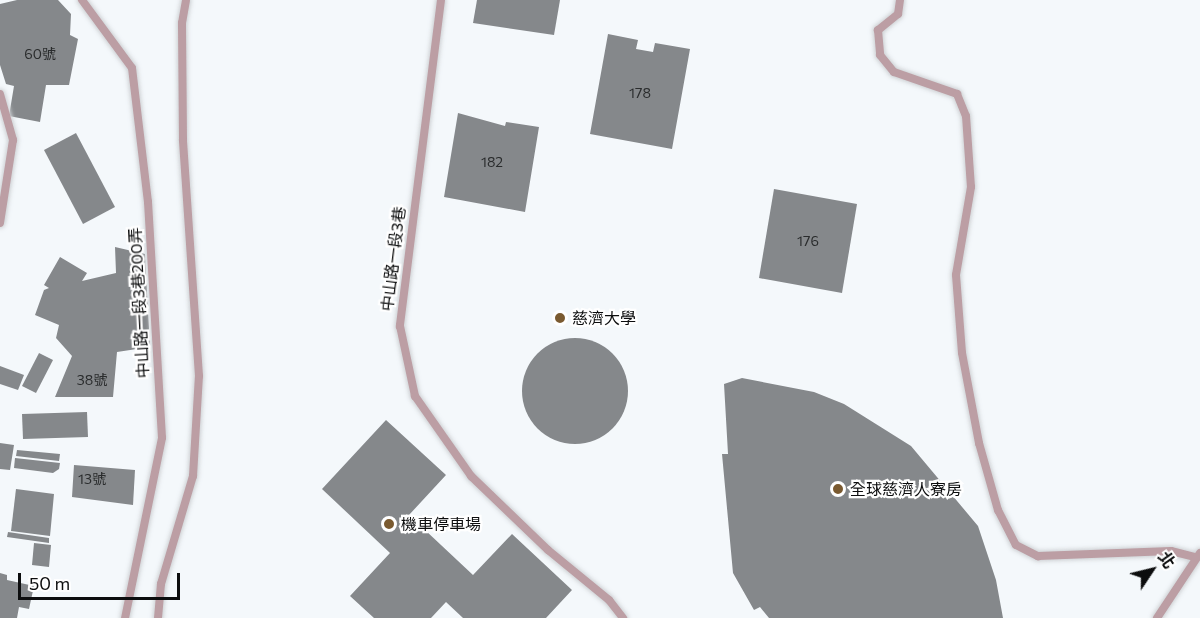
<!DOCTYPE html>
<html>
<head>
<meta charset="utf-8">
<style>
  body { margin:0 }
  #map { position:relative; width:1200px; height:618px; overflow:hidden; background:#f4f8fb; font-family:Commissioner,"Noto Sans TC",sans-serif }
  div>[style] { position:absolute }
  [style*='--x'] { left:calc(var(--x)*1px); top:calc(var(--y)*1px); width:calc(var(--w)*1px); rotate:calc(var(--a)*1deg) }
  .building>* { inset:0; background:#85888b }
  .round { border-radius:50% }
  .roads { filter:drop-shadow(0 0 2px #cfd2d5) drop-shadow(0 0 2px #cfd2d5) }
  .lane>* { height:8px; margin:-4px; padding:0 4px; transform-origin:4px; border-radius:4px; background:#bc9ea4 }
  .dots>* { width:16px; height:16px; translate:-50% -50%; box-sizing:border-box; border:3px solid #fff; border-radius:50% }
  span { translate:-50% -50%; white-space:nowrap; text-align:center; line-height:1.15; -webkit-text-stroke:4.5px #fff; paint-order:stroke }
  .number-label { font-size:14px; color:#2a2c2d }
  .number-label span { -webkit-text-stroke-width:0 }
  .street-label { font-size:16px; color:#0c0d0e }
  .poi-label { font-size:16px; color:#0c0d0e }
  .left { translate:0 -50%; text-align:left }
  .north { position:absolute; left:1122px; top:540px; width:60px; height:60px; -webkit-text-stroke:4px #fff; paint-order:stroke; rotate:55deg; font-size:16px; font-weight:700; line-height:24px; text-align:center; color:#0c0d0e }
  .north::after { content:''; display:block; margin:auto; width:21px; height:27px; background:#0c0d0e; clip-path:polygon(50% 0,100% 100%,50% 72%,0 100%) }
  .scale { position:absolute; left:18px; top:573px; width:162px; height:27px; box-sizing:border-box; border:3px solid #0c0d0e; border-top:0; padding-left:8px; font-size:18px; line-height:21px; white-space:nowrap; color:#0c0d0e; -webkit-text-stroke:4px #fff; paint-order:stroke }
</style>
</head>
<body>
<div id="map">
  <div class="building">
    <i style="clip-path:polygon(17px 0,58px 0,71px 14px,70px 35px,78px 39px,69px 85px,46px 85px,40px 122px,9px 116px,14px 86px,6px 84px,0 65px,0 4px)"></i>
    <i style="clip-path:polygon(477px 0,560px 0,554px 35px,473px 23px)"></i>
    <i style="clip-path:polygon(608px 34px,638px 40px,636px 49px,653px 52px,655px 43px,690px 49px,672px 149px,590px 134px)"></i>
    <i style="clip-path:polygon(458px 113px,505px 126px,506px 122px,539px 127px,525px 212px,444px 197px)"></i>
    <i style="clip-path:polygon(76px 133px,115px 207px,83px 224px,44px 150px)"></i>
    <i style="clip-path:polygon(774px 189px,857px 204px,842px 293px,759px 278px)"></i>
    <i style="clip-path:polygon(115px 247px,145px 254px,150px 347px,117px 352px,113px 397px,55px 397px,72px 356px,56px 338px,59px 325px,35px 315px,44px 290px,49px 288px,44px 285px,60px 257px,87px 273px,82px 281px,116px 273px)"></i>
    <i class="round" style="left:522px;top:338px;width:106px;height:106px"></i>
    <i style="clip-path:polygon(39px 353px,53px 360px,36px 393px,22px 386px)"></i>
    <i style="clip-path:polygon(0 366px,24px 375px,18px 390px,0 384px)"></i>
    <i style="clip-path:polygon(742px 378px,814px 392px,844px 404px,911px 446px,978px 526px,996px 580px,1003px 618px,769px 618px,760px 607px,754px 610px,733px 573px,722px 454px,728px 454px,724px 384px)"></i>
    <i style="clip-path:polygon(87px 412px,88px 437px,23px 439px,22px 414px)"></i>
    <i style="clip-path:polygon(386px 420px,446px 475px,409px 515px,473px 575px,512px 534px,572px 590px,546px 618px,463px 618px,446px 602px,431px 618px,374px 618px,350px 596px,390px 553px,322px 489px)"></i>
    <i style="clip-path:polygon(0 443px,14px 445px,10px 470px,0 469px)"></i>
    <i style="clip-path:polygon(17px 450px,60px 454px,59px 461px,16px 456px)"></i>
    <i style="clip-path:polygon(15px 458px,60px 463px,59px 469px,53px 473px,14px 468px)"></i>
    <i style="clip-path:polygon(74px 465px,135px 470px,133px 505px,72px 497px)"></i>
    <i style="clip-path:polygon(16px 489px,54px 494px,50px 536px,11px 531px)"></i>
    <i style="clip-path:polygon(8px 532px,49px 538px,49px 543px,7px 537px)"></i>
    <i style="clip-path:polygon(34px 543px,51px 545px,49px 567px,32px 565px)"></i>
    <i style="clip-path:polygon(0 573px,7px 575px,7px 580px,34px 586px,29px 609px,19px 607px,17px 618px,0 618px)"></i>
  </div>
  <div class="roads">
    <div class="lane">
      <i style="--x:82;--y:0;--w:84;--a:53.7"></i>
      <i style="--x:132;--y:68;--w:135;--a:83.2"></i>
      <i style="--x:148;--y:202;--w:236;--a:86.6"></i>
      <i style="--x:162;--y:438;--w:184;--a:101.6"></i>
      <i style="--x:441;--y:0;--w:329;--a:97.2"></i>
      <i style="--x:400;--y:326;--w:72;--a:77.9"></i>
      <i style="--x:415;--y:396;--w:98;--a:55"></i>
      <i style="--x:471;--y:476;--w:107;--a:43.9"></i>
      <i style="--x:548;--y:550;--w:79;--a:39.3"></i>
      <i style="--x:609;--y:600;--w:23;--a:52"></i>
      <i style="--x:900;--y:0;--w:14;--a:98"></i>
      <i style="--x:898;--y:14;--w:26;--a:141"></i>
      <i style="--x:878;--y:30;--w:25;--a:85"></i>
      <i style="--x:880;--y:55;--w:22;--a:51"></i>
      <i style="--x:894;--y:72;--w:67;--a:19.2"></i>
      <i style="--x:957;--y:94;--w:24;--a:68"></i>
      <i style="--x:966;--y:116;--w:71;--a:86"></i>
      <i style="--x:971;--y:187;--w:89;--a:99.7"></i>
      <i style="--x:956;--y:275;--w:78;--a:85.6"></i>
      <i style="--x:962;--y:353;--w:92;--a:79.3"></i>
      <i style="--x:979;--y:443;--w:70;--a:74.2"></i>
      <i style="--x:998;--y:510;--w:39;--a:63"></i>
      <i style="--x:1016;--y:545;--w:25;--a:27"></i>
      <i style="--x:1038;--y:556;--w:133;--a:-2.2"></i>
      <i style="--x:1171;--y:551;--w:25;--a:14"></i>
      <i style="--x:0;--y:94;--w:48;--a:74.2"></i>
      <i style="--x:13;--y:140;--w:84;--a:98.9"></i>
      <i style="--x:158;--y:618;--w:34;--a:-85"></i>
      <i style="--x:161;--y:584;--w:113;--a:-73.5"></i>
      <i style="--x:193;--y:476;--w:100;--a:-86.6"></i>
      <i style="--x:199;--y:376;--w:237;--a:-93.9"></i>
      <i style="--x:183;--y:140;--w:117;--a:-90.5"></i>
      <i style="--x:182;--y:23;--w:23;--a:-80"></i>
      <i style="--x:1157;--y:618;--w:78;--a:-56.5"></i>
    </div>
  </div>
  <div class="dots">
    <i style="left:560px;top:318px;background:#7a5a30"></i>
    <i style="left:838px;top:489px;background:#7a5a30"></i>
    <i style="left:389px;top:524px;background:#7a5a30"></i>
  </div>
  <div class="number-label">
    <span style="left:40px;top:54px">60號</span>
    <span style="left:640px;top:93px">178</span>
    <span style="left:492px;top:162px">182</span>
    <span style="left:808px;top:241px">176</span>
    <span style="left:92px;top:380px">38號</span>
    <span style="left:92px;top:479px">13號</span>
  </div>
  <div class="street-label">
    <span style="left:393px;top:259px;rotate:-83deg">中山路一段3巷</span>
    <span style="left:139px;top:303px;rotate:-93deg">中山路一段3巷200弄</span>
  </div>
  <div class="poi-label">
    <span class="left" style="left:572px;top:318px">慈濟大學</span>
    <span class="left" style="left:850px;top:489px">全球慈濟人寮房</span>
    <span class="left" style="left:401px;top:524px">機車停車場</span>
  </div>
  <div class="north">北</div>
  <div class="scale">50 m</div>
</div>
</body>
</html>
